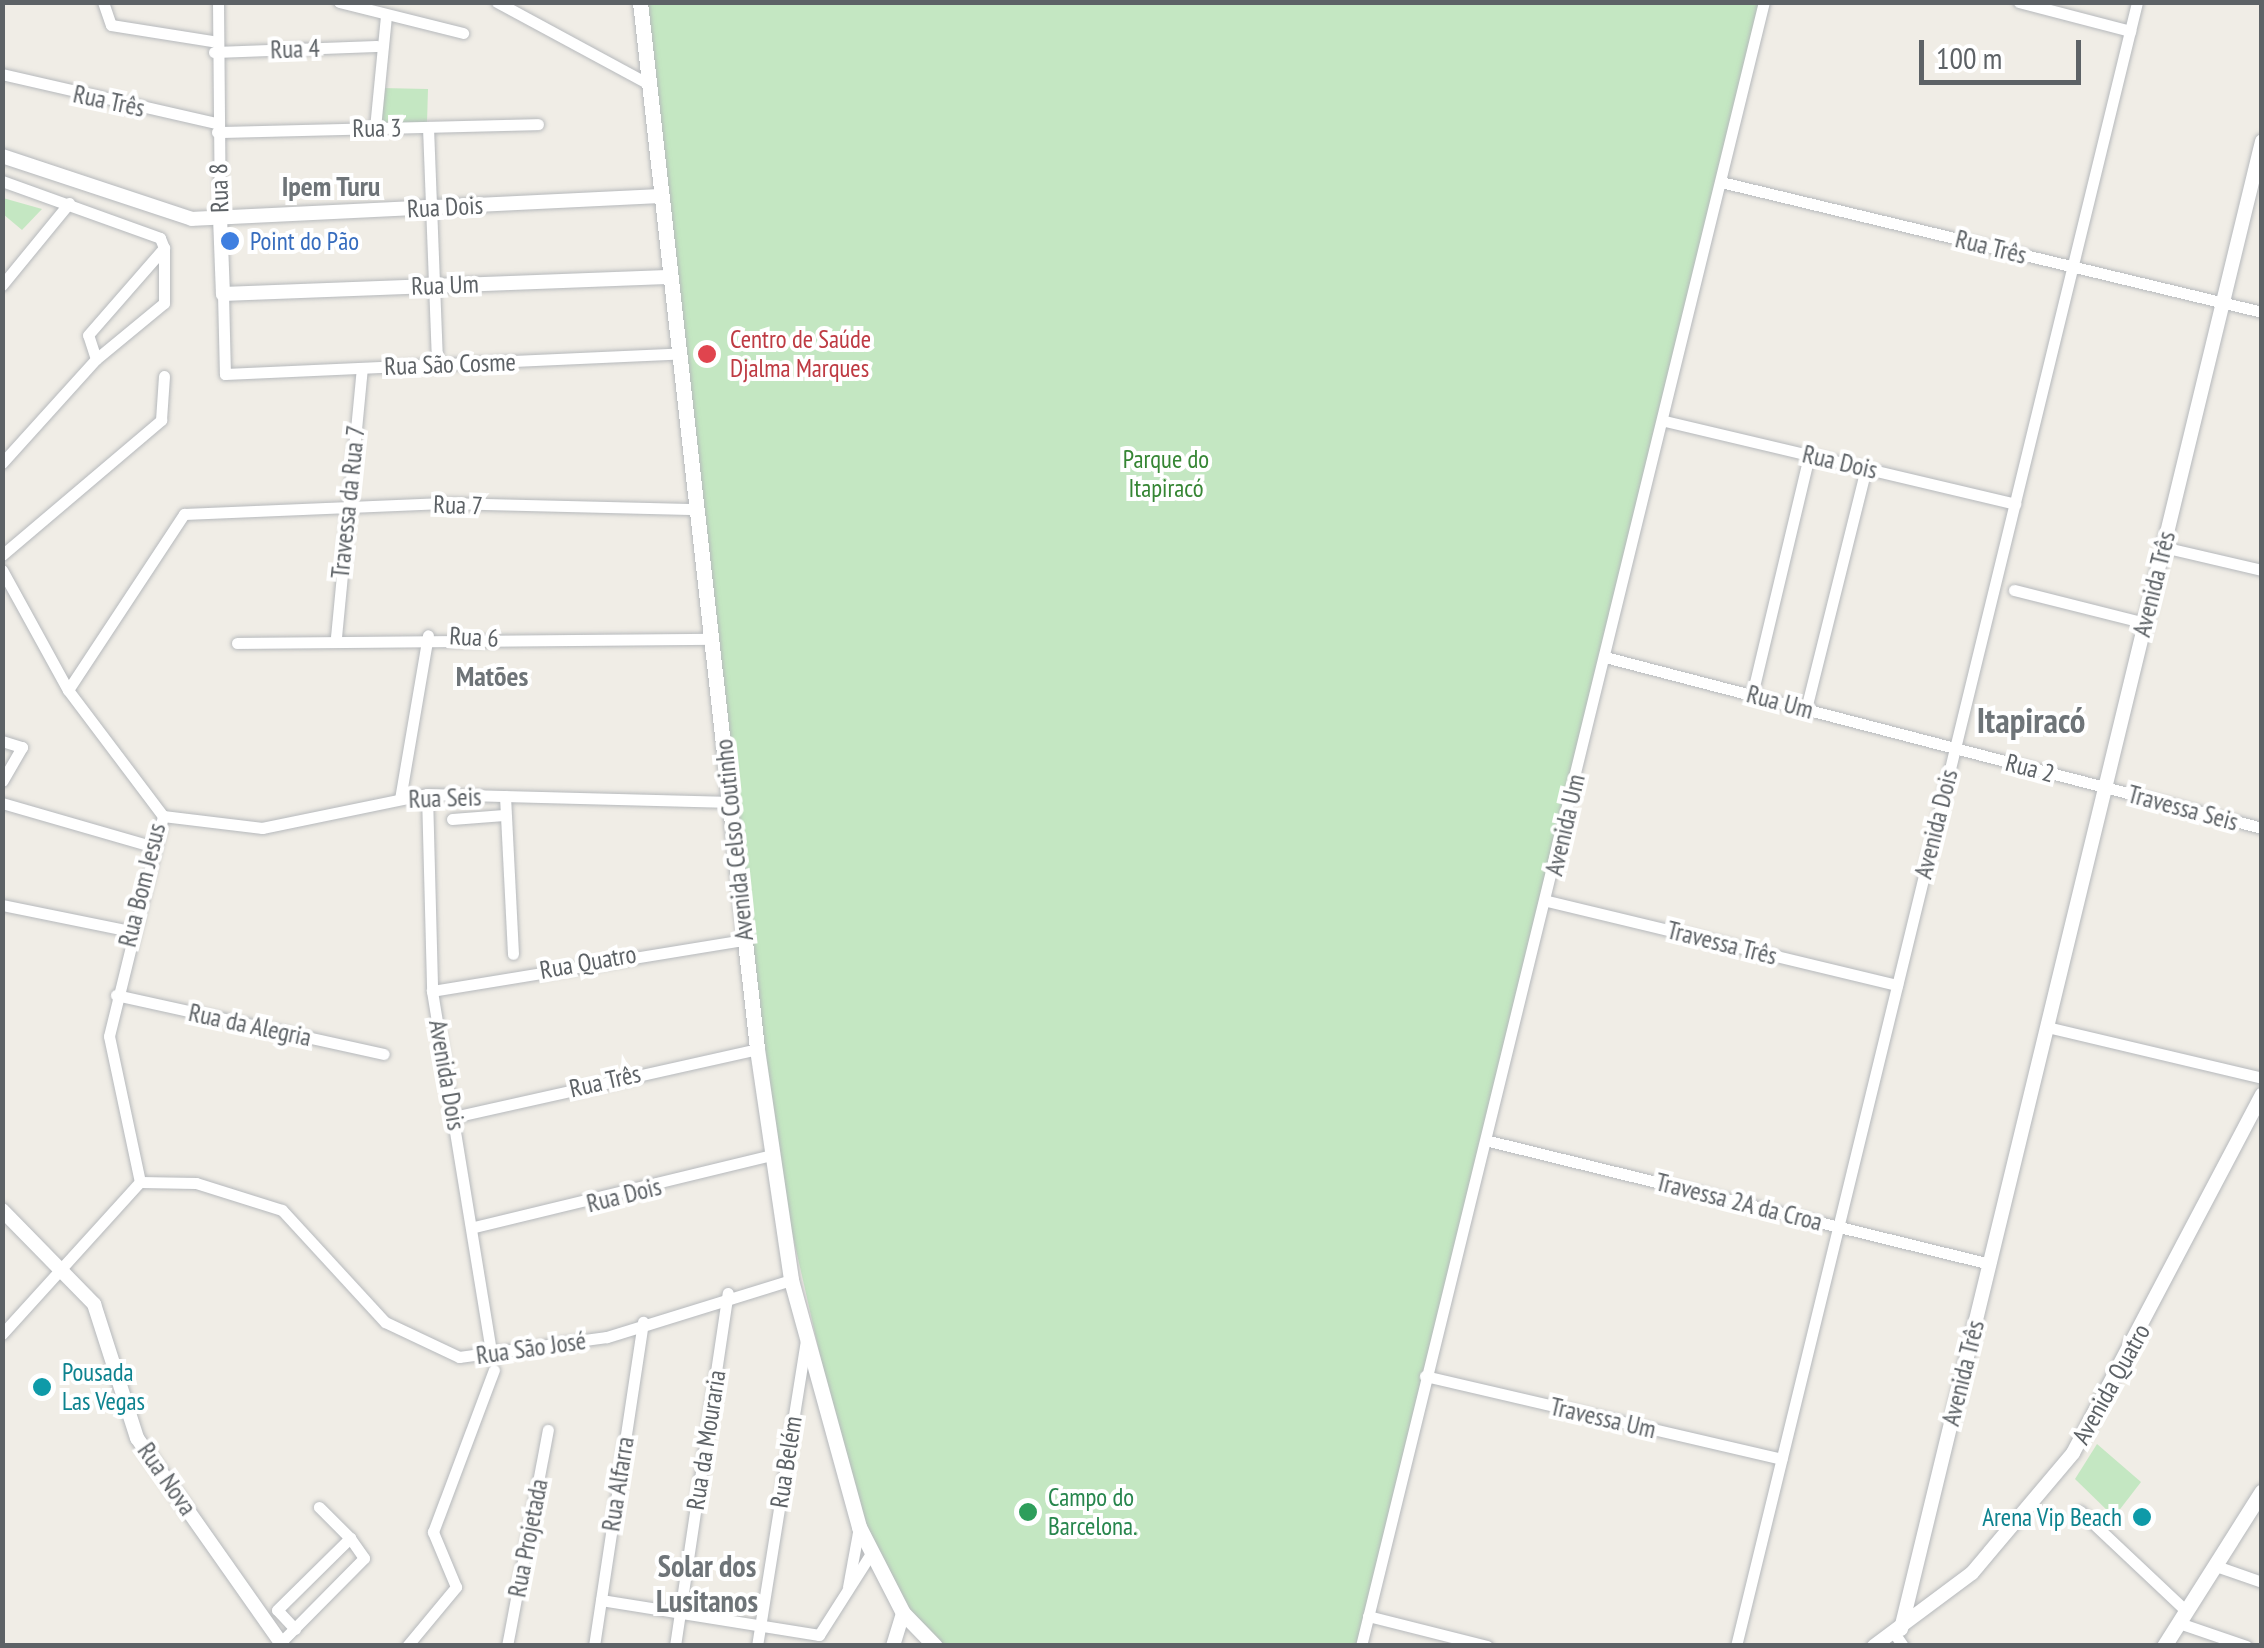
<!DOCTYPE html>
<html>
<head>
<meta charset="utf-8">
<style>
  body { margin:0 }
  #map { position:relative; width:2264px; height:1648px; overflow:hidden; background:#f0ede6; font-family:"PT Sans Narrow",sans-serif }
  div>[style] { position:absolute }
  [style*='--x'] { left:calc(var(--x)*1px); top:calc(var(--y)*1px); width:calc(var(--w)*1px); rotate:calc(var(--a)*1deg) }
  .green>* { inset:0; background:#c4e7c2 }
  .roads { filter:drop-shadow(0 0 2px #b6b9bc) drop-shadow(0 0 2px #b6b9bc) }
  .minor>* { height:11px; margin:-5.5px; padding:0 5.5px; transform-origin:5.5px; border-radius:5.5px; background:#fff }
  .tertiary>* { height:14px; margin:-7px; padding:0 7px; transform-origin:7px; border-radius:7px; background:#fff }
  .secondary>* { height:15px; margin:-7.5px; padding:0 7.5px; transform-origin:7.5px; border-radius:7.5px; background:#fff }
  .dots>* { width:28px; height:28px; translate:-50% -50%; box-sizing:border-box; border:5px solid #fff; border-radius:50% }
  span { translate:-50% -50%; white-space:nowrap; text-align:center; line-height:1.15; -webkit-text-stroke:8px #fff; paint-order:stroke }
  .street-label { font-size:25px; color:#5d6266 }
  .shop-label { font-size:25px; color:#366cbe }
  .left { translate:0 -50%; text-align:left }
  .health-label { font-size:25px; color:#be3a42 }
  .park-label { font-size:25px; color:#368634 }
  .culture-label { font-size:25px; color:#0d838f }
  .right { translate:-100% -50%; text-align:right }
  .leisure-label { font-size:25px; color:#27864d }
  .neighbourhood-label { font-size:28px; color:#6e7478; font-weight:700 }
  .quarter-label { font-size:30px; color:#6e7478; font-weight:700 }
  .district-label { font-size:35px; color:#6e7478; font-weight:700 }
  .frame { position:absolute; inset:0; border:5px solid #5d6266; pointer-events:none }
  .scale { position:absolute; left:1919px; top:40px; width:162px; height:45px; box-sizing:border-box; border:5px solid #5d6266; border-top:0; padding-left:12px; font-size:30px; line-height:35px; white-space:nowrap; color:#5d6266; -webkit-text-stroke:8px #fff; paint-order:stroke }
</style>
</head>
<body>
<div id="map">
  <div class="green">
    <i style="clip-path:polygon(643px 3px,1760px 3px,1366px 1645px,934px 1645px,903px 1613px,859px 1527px,775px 1157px)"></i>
    <i style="clip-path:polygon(382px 88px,428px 89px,427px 123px,381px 122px)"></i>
    <i style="clip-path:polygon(3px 198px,42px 209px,22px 230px,3px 214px)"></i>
    <i style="clip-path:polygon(2097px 1444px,2141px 1482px,2114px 1517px,2075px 1479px)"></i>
  </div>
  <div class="roads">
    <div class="minor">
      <i style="--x:103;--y:2;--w:24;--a:71"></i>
      <i style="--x:111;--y:25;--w:102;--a:9"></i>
      <i style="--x:218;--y:2;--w:215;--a:89.5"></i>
      <i style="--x:339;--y:2;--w:128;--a:14"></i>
      <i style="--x:497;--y:2;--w:168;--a:28.4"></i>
      <i style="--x:2019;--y:2;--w:115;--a:14.6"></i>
      <i style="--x:214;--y:52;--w:163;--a:-2.1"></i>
      <i style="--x:2;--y:74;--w:220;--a:12.9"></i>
      <i style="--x:428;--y:127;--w:237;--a:87.8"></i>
      <i style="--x:375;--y:128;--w:113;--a:-84.4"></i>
      <i style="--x:217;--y:132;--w:321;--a:-1.4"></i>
      <i style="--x:2;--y:181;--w:168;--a:19.8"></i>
      <i style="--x:160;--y:238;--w:11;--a:68"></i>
      <i style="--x:164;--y:248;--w:55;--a:90"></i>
      <i style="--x:164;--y:303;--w:88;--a:140.5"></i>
      <i style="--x:96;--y:359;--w:25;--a:-108"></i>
      <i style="--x:88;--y:335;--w:116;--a:-48.9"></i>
      <i style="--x:1721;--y:182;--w:556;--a:13.51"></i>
      <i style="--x:2;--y:285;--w:106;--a:-50.7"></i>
      <i style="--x:223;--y:294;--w:80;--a:88.6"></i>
      <i style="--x:225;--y:374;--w:449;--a:-2.6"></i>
      <i style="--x:1665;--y:421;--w:360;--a:13.3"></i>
      <i style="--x:2;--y:463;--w:140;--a:-47.9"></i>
      <i style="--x:2163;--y:547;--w:102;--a:13.1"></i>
      <i style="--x:2;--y:555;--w:209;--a:-40.3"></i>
      <i style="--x:161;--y:420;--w:44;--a:-86.1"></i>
      <i style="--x:2;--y:570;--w:137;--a:61.2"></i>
      <i style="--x:68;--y:690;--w:158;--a:53"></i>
      <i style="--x:2014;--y:590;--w:135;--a:14.1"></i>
      <i style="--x:336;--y:637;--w:270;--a:-84.5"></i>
      <i style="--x:237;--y:643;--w:475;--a:-0.5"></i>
      <i style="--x:1605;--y:657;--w:679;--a:14.59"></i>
      <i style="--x:68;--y:690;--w:211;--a:-56.6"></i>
      <i style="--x:184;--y:514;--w:260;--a:-2.4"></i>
      <i style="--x:444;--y:503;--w:252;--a:1.4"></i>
      <i style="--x:1752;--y:695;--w:247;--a:-76.6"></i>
      <i style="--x:1806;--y:709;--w:247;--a:-76"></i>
      <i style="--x:2;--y:741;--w:21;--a:17"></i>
      <i style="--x:22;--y:747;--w:39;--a:120"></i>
      <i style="--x:427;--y:794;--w:197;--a:88.5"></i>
      <i style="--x:432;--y:991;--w:367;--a:80.7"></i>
      <i style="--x:505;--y:796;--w:158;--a:87.1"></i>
      <i style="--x:400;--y:799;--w:166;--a:-80.3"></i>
      <i style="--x:2;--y:803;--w:155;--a:16.1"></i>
      <i style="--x:163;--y:816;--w:100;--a:6.9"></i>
      <i style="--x:262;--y:828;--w:168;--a:-11.6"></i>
      <i style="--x:427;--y:794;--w:305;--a:1.5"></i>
      <i style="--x:452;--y:819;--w:52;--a:-4.4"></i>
      <i style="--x:1547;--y:901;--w:360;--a:13.5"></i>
      <i style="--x:2;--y:905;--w:131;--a:11.5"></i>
      <i style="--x:432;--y:991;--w:317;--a:-9.3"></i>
      <i style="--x:116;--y:995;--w:274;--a:12.4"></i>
      <i style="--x:2047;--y:1027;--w:221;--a:13.3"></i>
      <i style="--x:454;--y:1117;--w:311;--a:-12.6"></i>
      <i style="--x:1489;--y:1141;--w:516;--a:13.79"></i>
      <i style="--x:140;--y:1182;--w:56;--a:1"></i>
      <i style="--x:196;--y:1183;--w:90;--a:17.4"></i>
      <i style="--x:282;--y:1210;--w:152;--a:47.4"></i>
      <i style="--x:385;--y:1322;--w:82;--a:25.3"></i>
      <i style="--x:459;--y:1357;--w:149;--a:-7.7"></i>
      <i style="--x:607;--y:1337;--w:193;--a:-17.2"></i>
      <i style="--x:140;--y:1182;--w:149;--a:-102"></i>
      <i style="--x:109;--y:1036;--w:227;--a:-76.2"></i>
      <i style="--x:474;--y:1227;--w:306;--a:-13.6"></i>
      <i style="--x:2;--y:1334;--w:205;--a:-47.8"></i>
      <i style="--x:1425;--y:1376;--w:366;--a:13.1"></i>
      <i style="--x:2080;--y:1511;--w:147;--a:43.3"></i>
      <i style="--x:2216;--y:1566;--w:49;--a:19.2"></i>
      <i style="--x:848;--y:1587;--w:61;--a:-79.6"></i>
      <i style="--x:601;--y:1600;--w:221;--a:9.1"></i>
      <i style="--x:1368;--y:1616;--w:123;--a:14.1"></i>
      <i style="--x:2179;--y:1623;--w:71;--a:18.9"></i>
      <i style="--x:295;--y:1629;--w:26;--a:-133"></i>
      <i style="--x:277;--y:1610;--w:103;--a:-44.6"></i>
      <i style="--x:350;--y:1538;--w:44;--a:-135"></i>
      <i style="--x:1894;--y:1633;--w:16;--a:55"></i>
      <i style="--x:819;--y:1635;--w:95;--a:-57.5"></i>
      <i style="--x:281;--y:1642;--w:118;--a:-45.3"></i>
      <i style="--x:364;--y:1558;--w:24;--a:-125"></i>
      <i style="--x:407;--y:1646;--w:77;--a:-50.3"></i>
      <i style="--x:456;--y:1587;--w:60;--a:-112.7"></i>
      <i style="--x:433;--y:1532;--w:173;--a:-69.4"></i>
      <i style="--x:507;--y:1646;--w:220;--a:-79.3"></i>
      <i style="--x:594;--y:1646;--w:328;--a:-81.4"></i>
      <i style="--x:675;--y:1646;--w:357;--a:-81.5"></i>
      <i style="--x:757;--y:1646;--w:311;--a:-80.9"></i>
      <i style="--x:1361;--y:1646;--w:1693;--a:-76.23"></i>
      <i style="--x:1736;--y:1646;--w:1692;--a:-76.29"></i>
    </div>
    <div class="tertiary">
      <i style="--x:2;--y:156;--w:200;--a:18.3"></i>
      <i style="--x:192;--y:219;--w:467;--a:-2.8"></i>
      <i style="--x:220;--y:217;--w:77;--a:87.8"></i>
      <i style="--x:223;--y:294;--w:444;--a:-2.2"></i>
      <i style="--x:2;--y:1210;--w:132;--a:45.6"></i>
      <i style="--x:94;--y:1304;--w:141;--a:72.2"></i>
      <i style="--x:137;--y:1438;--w:254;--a:54.9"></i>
      <i style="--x:1901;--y:1629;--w:1531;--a:-76.36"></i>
      <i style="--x:893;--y:1646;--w:34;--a:-73"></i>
      <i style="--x:1874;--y:1646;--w:122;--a:-36.7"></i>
      <i style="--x:1972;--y:1573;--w:157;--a:-49.9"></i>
      <i style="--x:2073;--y:1453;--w:405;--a:-62.2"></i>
    </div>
    <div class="secondary">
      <i style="--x:640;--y:2;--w:1054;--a:83.62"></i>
      <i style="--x:757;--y:1049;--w:233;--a:81.6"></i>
      <i style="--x:791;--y:1280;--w:256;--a:74.6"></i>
      <i style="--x:859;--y:1527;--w:97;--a:62.9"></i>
      <i style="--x:903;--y:1613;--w:46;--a:45.9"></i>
      <i style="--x:2164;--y:1646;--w:183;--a:-57.7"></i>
    </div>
  </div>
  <div class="dots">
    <i style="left:230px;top:241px;background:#3f7fe0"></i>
    <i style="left:707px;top:354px;background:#e0444e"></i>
    <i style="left:42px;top:1387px;background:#0f9aa8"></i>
    <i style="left:1028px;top:1512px;background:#2e9e5b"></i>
    <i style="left:2142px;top:1517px;background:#0f9aa8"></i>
  </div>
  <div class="street-label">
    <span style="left:295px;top:49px;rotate:-2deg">Rua 4</span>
    <span style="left:109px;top:101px;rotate:12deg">Rua Três</span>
    <span style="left:377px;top:128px;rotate:-1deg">Rua 3</span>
    <span style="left:219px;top:188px;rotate:-92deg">Rua 8</span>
    <span style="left:445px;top:207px;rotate:-3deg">Rua Dois</span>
    <span style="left:1991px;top:247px;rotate:14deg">Rua Três</span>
    <span style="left:445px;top:285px;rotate:-2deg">Rua Um</span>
    <span style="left:450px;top:364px;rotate:-2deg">Rua São Cosme</span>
    <span style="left:1840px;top:462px;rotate:13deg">Rua Dois</span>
    <span style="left:348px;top:502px;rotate:-84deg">Travessa da Rua 7</span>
    <span style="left:458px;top:505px;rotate:2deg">Rua 7</span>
    <span style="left:2154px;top:584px;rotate:-76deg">Avenida Três</span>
    <span style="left:474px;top:637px;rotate:3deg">Rua 6</span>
    <span style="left:1780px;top:702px;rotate:15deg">Rua Um</span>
    <span style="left:2030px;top:768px;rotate:15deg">Rua 2</span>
    <span style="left:445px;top:798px;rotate:-2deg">Rua Seis</span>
    <span style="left:2183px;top:808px;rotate:15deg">Travessa Seis</span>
    <span style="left:1936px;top:824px;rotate:-76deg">Avenida Dois</span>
    <span style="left:1565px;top:825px;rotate:-77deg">Avenida Um</span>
    <span style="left:734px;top:840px;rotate:-96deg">Avenida Celso Coutinho</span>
    <span style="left:142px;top:885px;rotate:-76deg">Rua Bom Jesus</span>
    <span style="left:1722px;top:943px;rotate:14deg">Travessa Três</span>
    <span style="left:588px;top:962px;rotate:-10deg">Rua Quatro</span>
    <span style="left:250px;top:1025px;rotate:12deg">Rua da Alegria</span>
    <span style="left:447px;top:1075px;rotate:80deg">Avenida Dois</span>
    <span style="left:605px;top:1081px;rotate:-13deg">Rua Três</span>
    <span style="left:624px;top:1195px;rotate:-14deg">Rua Dois</span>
    <span style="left:1739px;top:1202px;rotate:14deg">Travessa 2A da Croa</span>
    <span style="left:531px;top:1348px;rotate:-8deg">Rua São José</span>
    <span style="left:1963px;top:1373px;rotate:-76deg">Avenida Três</span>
    <span style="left:2111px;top:1384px;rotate:-61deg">Avenida Quatro</span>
    <span style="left:1603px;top:1418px;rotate:13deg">Travessa Um</span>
    <span style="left:706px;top:1440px;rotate:-81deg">Rua da Mouraria</span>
    <span style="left:786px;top:1462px;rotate:-81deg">Rua Belém</span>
    <span style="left:167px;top:1479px;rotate:55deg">Rua Nova</span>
    <span style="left:618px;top:1484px;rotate:-81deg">Rua Alfarra</span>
    <span style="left:528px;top:1538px;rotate:-79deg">Rua Projetada</span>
  </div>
  <div class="shop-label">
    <span class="left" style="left:250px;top:241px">Point do Pão</span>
  </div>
  <div class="health-label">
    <span class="left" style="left:730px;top:354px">Centro de Saúde<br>Djalma Marques</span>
  </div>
  <div class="park-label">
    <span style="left:1166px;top:474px">Parque do<br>Itapiracó</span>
  </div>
  <div class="culture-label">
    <span class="left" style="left:62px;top:1387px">Pousada<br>Las Vegas</span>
    <span class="right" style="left:2122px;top:1517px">Arena Vip Beach</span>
  </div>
  <div class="leisure-label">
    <span class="left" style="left:1048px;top:1512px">Campo do<br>Barcelona.</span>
  </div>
  <div class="neighbourhood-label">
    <span style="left:331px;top:186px">Ipem Turu</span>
    <span style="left:492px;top:676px">Matões</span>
  </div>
  <div class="quarter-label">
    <span style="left:707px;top:1583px">Solar dos<br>Lusitanos</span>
  </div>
  <div class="district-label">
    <span style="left:2031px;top:720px">Itapiracó</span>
  </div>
  <div class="frame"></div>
  <div class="scale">100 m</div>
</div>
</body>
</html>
